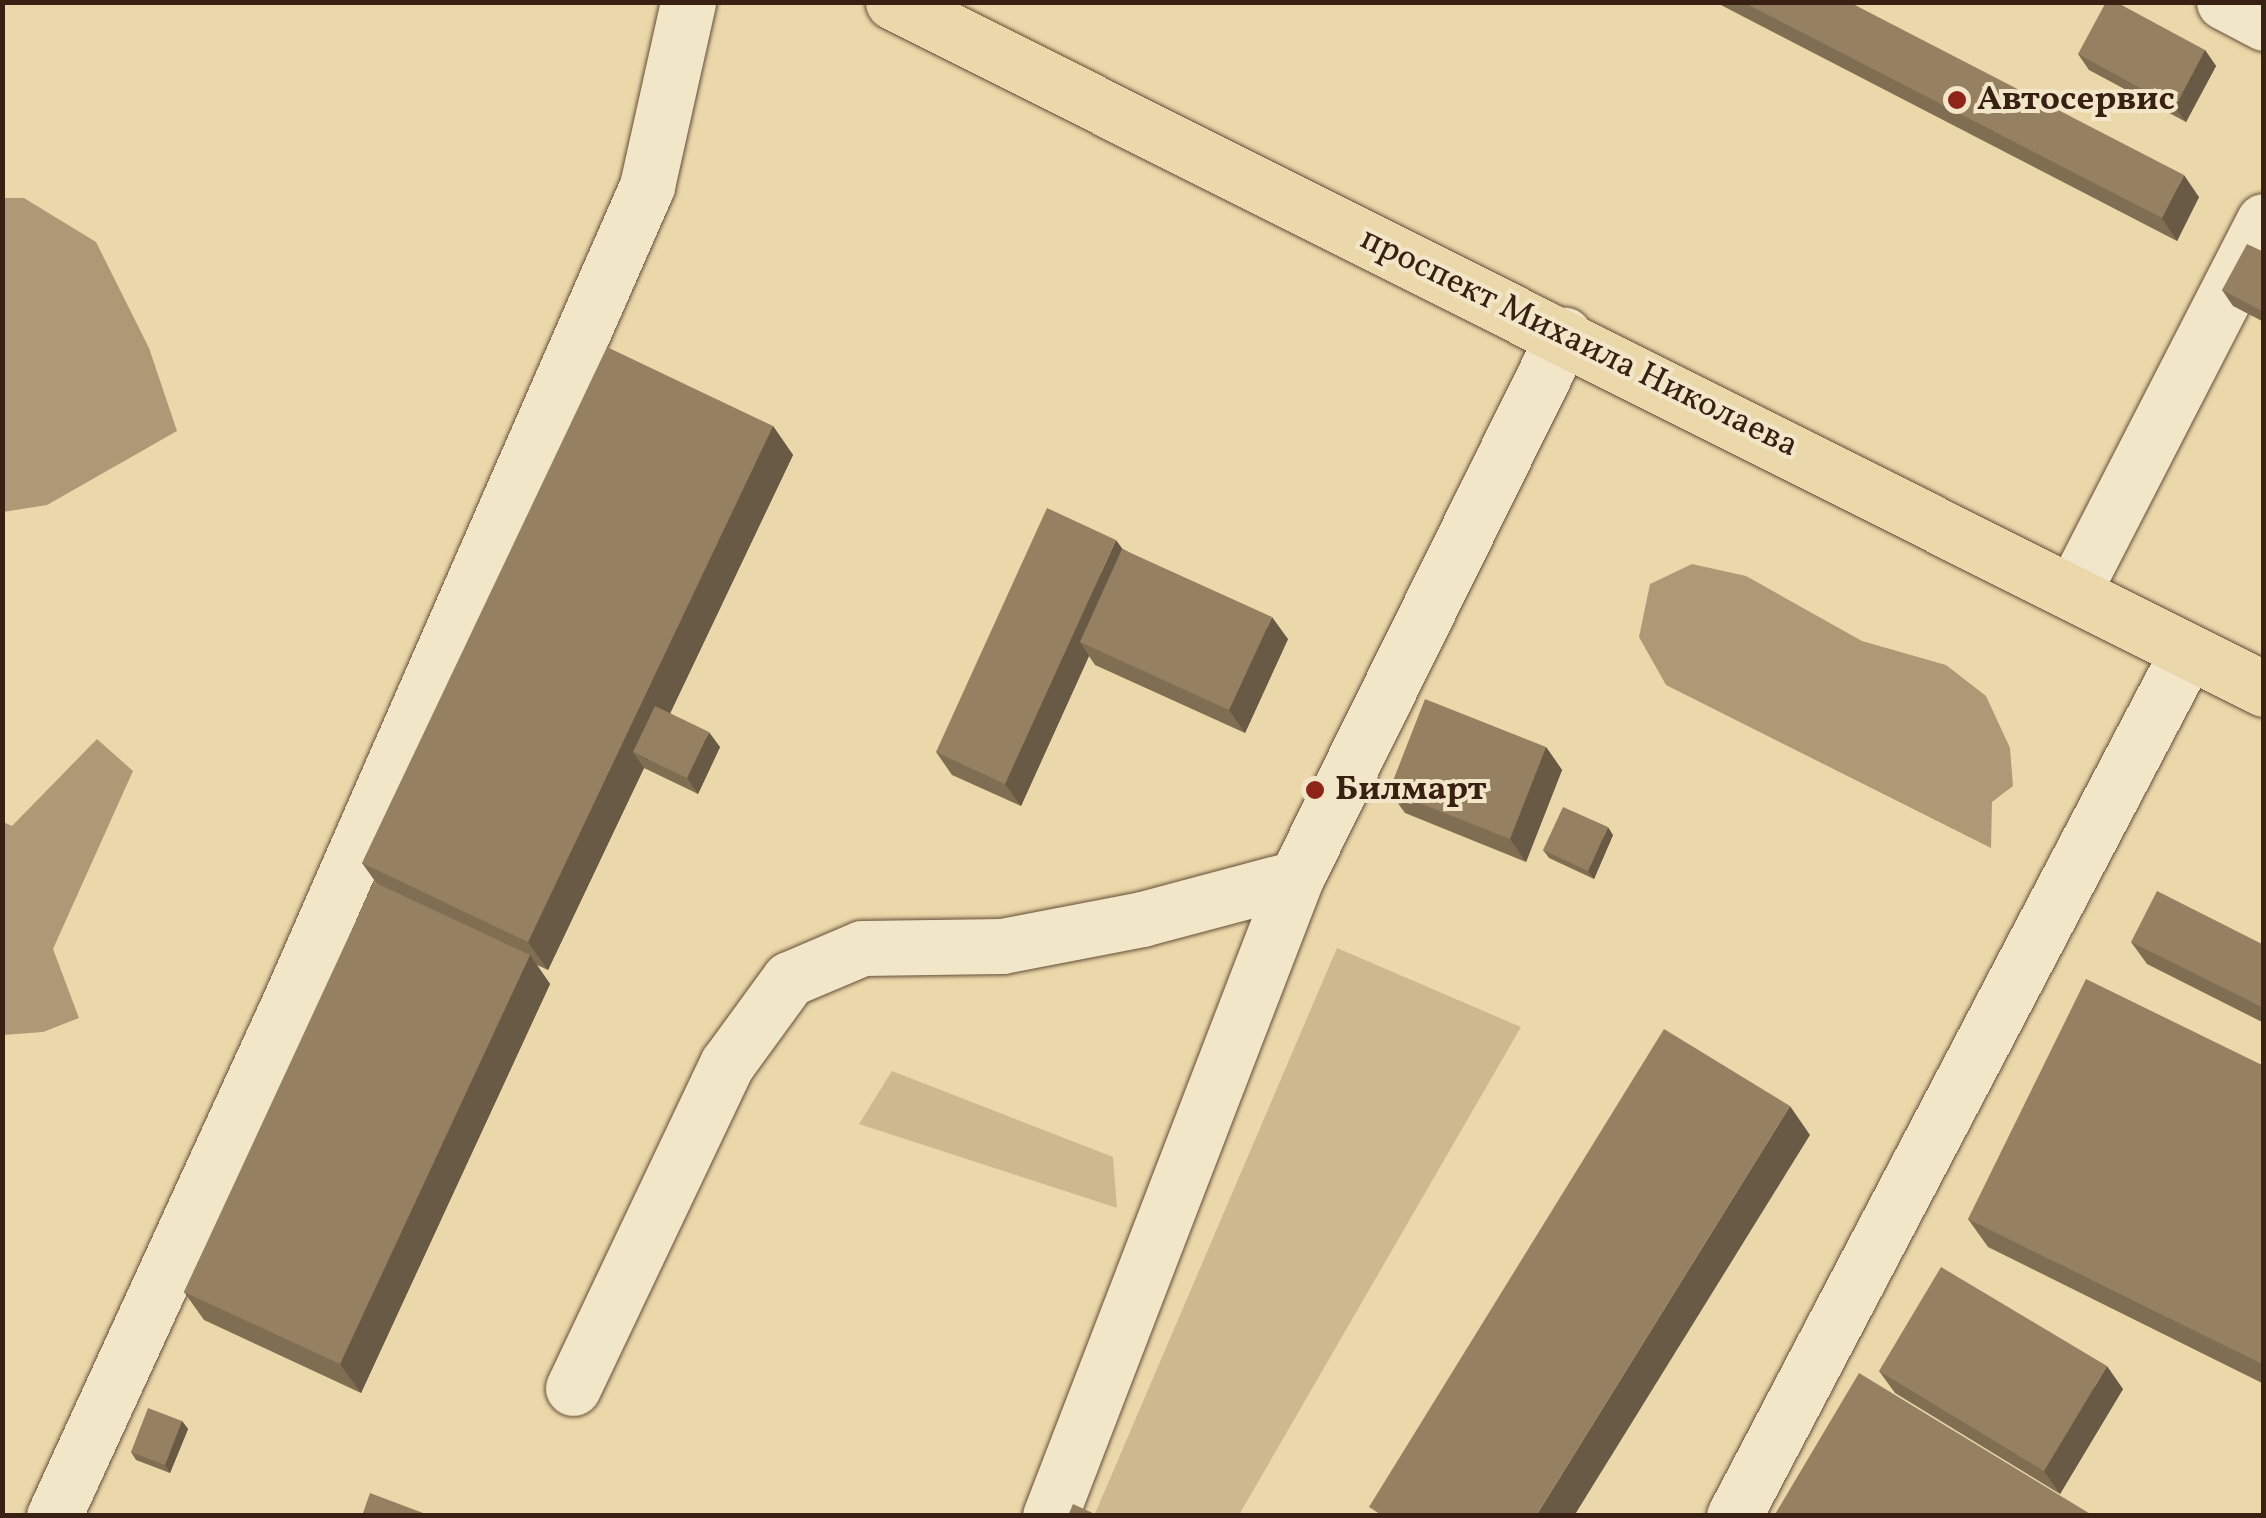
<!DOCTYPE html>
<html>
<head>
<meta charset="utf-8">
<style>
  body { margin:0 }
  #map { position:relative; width:2266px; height:1518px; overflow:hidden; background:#ebd8aa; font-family:Vollkorn,serif }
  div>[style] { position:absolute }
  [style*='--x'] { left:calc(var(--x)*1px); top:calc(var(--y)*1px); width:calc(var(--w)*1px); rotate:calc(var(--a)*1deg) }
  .green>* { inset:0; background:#cdb990 }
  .water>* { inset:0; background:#ae9976 }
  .roads { filter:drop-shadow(0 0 2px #654e38) drop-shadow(0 0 2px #654e38) }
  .minor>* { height:55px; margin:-27.5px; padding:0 27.5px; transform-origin:27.5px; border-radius:27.5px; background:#f2e6c8 }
  .major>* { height:55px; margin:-27.5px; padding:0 27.5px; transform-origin:27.5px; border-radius:27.5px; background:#ebd8aa }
  .wall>* { inset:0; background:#806e53 }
  .shaded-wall>* { inset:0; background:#685a44 }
  .building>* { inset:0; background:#958061 }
  .dots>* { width:28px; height:28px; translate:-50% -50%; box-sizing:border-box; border:5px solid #f2e6c8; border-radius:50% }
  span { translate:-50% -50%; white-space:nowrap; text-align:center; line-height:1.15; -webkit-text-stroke:8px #f2e6c8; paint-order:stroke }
  .poi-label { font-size:35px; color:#382012; font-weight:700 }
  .left { translate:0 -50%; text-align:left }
  .street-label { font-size:35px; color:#382012 }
  .frame { position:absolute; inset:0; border:5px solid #382012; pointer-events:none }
</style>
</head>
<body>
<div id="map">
  <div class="green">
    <i style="clip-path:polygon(1337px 948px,1521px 1027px,1239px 1515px,1094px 1516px)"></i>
    <i style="clip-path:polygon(892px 1071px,1113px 1157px,1117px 1208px,859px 1124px)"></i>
  </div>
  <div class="water">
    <i style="clip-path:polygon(3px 198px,24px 198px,96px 242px,149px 348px,177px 431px,47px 505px,3px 512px)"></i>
    <i style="clip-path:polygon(1692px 564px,1746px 576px,1862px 641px,1946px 665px,1986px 696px,2010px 748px,2013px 786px,1992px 802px,1991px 848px,1666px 685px,1639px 637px,1650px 584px)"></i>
    <i style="clip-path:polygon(97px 739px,133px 771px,53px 949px,79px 1018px,43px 1032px,3px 1035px,3px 822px,12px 826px)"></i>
  </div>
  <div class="roads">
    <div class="minor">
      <i style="--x:2224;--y:2;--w:45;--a:27.7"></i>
      <i style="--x:2073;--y:592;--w:417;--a:-62.8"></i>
      <i style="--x:573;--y:1388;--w:359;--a:-64.6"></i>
      <i style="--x:727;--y:1064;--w:105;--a:-53.9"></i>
      <i style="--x:789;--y:979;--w:79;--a:-23"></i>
      <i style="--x:862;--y:948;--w:140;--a:-0.8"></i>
      <i style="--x:1002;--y:946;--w:143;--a:-10.9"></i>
      <i style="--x:1142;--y:919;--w:159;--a:-14.9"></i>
      <i style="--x:54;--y:1516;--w:566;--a:-65.38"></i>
      <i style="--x:290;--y:1001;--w:890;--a:-66.34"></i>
      <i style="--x:647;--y:186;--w:189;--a:-77.4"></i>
      <i style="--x:1050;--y:1516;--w:684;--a:-68.91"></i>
      <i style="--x:1296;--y:878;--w:606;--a:-63.73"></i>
      <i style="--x:1734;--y:1516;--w:977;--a:-62.31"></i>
    </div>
    <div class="major">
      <i style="--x:893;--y:2;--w:1533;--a:26.62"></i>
    </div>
  </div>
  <div class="wall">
    <i style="clip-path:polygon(1715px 2px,1849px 2px,2199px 197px,2177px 241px)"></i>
    <i style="clip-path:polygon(2205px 50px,2216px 66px,2186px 122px,2089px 70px,2078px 54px)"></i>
    <i style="clip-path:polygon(2264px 252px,2264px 322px,2233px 306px,2222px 290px)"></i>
    <i style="clip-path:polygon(773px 426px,793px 455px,670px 713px,720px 747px,698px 794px,644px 768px,548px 970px,537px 965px,550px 984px,361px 1393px,204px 1320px,184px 1292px,377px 884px,362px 863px)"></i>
    <i style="clip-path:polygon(1123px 549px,1288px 639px,1245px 733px,1095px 665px,1089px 656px,1021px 806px,952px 775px,936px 752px)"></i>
    <i style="clip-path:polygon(1546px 747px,1562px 770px,1526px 862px,1405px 813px,1389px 791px)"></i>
    <i style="clip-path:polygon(1613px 835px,1594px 879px,1549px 858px,1543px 850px)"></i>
    <i style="clip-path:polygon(2131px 942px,2264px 945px,2264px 1023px,2147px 964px)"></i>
    <i style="clip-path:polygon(2264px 1066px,2264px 1384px,1988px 1247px,1968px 1219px)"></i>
    <i style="clip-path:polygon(1879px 1371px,2123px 1389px,2060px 1494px,1895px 1393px)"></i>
    <i style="clip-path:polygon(182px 1421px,188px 1429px,170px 1473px,136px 1460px,131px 1452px)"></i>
  </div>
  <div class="shaded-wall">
    <i style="clip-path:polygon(2205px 50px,2216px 66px,2186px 122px,2175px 107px)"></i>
    <i style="clip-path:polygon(2184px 175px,2199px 197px,2177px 241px,2162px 218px)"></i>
    <i style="clip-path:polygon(773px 426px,793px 455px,648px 760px,633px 752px,644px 768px,548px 970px,528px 942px)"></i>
    <i style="clip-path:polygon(1116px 540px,1132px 562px,1080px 642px,1089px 656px,1021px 806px,1005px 784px)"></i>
    <i style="clip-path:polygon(1272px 617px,1288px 639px,1245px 733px,1229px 710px)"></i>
    <i style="clip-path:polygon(709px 732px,720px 747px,698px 794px,687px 778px)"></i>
    <i style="clip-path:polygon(1546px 747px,1562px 770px,1526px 862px,1510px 839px)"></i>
    <i style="clip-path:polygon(1608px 827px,1613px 835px,1594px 879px,1588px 871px)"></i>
    <i style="clip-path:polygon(530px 955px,550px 984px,361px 1393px,340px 1364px)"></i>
    <i style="clip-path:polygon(1790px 1106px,1810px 1135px,1574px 1516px,1536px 1516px)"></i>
    <i style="clip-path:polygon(2107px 1366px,2123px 1389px,2060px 1494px,2044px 1471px)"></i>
    <i style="clip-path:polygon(182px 1421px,188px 1429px,170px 1473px,165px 1465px)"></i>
  </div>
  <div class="building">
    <i style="clip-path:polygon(1743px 2px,1849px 2px,2184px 175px,2162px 218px)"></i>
    <i style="clip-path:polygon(2106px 2px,2116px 2px,2205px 50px,2175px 107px,2078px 54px)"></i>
    <i style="clip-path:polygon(2247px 244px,2264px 252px,2264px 312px,2222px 290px)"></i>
    <i style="clip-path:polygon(607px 347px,773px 426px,528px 942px,362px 863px)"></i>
    <i style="clip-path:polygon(1047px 508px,1116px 540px,1005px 784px,936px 752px)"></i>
    <i style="clip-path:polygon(1122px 549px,1272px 617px,1229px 710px,1080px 642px)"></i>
    <i style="clip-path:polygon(1425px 699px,1546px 747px,1510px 839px,1389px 791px)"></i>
    <i style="clip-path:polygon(655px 706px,709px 732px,687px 778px,633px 752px)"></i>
    <i style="clip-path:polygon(1563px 807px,1608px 827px,1588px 871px,1543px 850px)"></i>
    <i style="clip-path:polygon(374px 882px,530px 955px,340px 1364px,184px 1292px)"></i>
    <i style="clip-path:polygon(2157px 891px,2264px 945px,2264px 1008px,2131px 942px)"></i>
    <i style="clip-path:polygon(2086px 979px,2264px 1066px,2264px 1365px,1968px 1219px)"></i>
    <i style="clip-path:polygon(1664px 1029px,1790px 1106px,1536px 1516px,1383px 1516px,1369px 1507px)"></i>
    <i style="clip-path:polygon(1941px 1267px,2107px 1366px,2044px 1471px,1879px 1371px)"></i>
    <i style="clip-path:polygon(1859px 1373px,2092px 1515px,2092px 1516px,1774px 1516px)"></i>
    <i style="clip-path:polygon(148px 1408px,182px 1421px,165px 1465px,131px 1452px)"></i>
    <i style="clip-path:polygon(370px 1493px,431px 1516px,362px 1516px)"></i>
    <i style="clip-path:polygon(1073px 1504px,1099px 1516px,1068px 1516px)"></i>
  </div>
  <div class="dots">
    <i style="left:1957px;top:100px;background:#8f2418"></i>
    <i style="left:1315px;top:790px;background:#8f2418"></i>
  </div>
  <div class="poi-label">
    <span class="left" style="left:1977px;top:100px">Автосервис</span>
    <span class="left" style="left:1335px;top:790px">Билмарт</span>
  </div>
  <div class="street-label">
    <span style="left:1579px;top:343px;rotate:26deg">проспект Михаила Николаева</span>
  </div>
  <div class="frame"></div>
</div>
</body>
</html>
